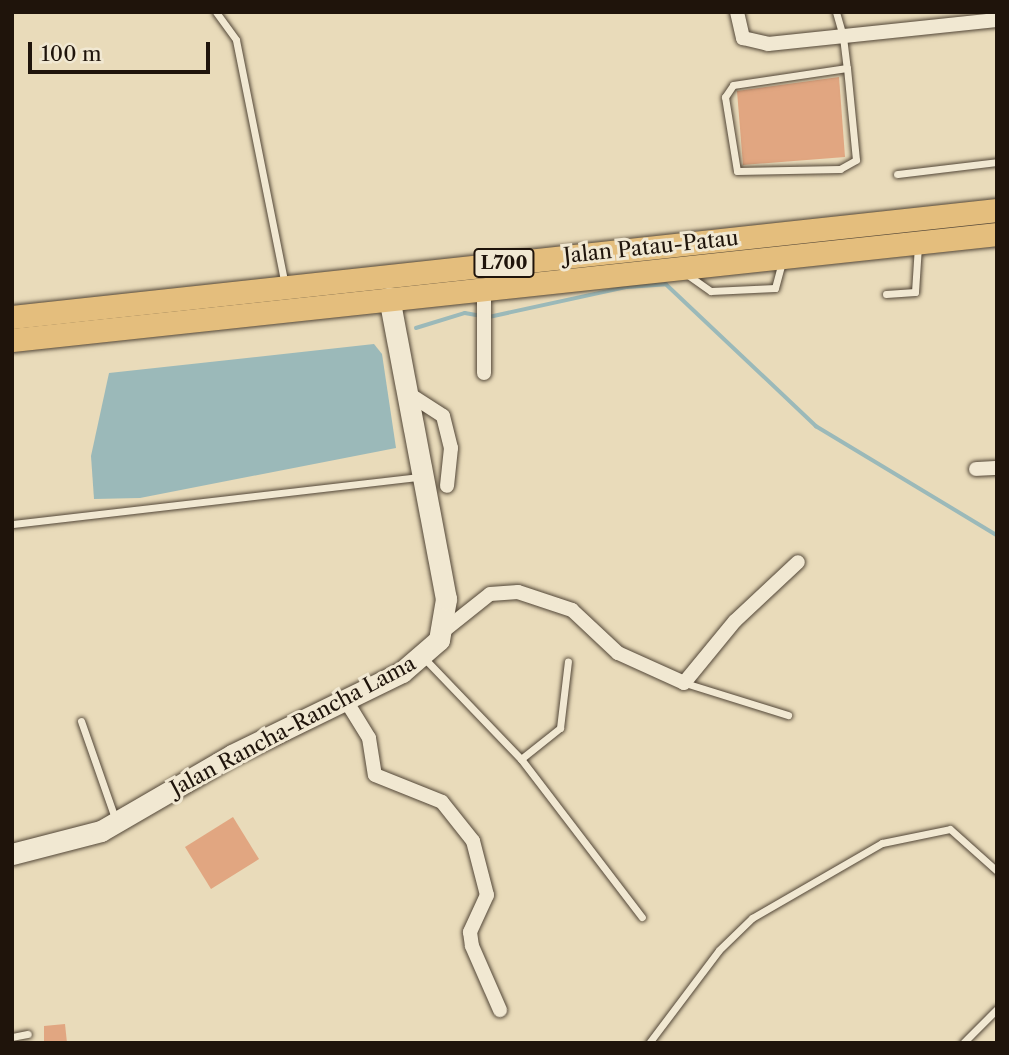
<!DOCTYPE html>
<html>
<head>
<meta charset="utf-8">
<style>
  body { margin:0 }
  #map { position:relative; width:1009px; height:1055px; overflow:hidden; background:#e9dbba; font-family:"Libre Caslon Text",serif }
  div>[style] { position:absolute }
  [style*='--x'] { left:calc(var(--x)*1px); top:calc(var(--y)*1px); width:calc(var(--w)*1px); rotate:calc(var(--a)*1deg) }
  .water>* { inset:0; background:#9bb9b9 }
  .stream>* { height:3.5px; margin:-1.75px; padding:0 1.75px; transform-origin:1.75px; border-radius:1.75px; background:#9bb9b9 }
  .building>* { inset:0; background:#e1a681 }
  .roads { filter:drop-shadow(0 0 2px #524637) drop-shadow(0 0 2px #524637) }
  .lane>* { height:7px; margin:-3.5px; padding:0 3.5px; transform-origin:3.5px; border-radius:3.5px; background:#f1e8d2 }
  .street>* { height:14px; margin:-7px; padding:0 7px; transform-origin:7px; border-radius:7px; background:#f1e8d2 }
  .secondary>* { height:21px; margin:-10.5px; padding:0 10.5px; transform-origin:10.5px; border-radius:10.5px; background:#f1e8d2 }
  .primary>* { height:23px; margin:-11.5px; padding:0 11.5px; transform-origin:11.5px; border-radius:11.5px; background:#e4be7d }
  span { translate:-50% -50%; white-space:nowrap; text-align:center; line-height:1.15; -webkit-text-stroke:6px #f1e8d2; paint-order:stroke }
  .shield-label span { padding:2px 5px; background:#f1e8d2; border:2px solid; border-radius:5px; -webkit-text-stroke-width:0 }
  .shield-label { font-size:19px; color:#1f140b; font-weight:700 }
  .street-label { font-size:21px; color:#1f140b }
  .frame { position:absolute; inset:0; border:14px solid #1f140b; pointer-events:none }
  .scale { position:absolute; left:28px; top:42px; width:182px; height:32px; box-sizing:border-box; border:4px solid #1f140b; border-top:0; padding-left:9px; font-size:21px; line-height:24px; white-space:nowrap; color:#1f140b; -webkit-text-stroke:5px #f1e8d2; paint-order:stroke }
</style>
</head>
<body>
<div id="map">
  <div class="water">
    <i style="clip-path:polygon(374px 344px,382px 354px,396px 448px,140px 498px,94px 499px,91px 456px,109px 373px)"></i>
  </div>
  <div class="stream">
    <i style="--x:489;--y:317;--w:141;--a:-12.3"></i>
    <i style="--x:627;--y:287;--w:39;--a:-4"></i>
    <i style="--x:666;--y:284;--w:207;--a:43.4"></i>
    <i style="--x:816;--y:426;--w:211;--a:31.1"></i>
    <i style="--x:416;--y:328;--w:51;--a:-17"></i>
    <i style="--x:465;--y:313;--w:17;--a:10"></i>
  </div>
  <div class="building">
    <i style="clip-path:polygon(839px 77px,845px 157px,743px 165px,737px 91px)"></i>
    <i style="clip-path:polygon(233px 817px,259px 859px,211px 889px,185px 847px)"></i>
    <i style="clip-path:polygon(65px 1024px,67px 1043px,44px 1043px,44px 1026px)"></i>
  </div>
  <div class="roads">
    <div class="lane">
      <i style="--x:216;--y:12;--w:34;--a:54"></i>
      <i style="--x:236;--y:40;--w:251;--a:78.7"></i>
      <i style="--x:836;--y:12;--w:26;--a:74"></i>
      <i style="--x:843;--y:37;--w:31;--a:83"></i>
      <i style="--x:847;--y:68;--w:92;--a:84.4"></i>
      <i style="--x:856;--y:160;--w:18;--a:151"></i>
      <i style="--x:840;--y:169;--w:103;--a:178.9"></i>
      <i style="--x:737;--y:171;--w:75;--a:-99.2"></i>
      <i style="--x:725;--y:97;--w:14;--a:-56"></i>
      <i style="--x:733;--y:85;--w:115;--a:-8.5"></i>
      <i style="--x:897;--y:174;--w:101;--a:-6.8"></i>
      <i style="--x:682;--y:271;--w:35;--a:35"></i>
      <i style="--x:711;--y:291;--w:64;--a:-2.7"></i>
      <i style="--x:775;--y:288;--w:30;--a:-75"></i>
      <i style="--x:886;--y:294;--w:29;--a:-4"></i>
      <i style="--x:915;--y:292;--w:46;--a:-86.3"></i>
      <i style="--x:12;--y:524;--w:411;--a:-6.6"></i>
      <i style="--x:424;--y:658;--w:140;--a:46.2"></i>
      <i style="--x:521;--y:759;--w:199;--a:52.6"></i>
      <i style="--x:685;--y:683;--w:108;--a:17.3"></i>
      <i style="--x:81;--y:721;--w:106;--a:70.7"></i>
      <i style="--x:521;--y:759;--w:50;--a:-38.5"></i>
      <i style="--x:560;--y:728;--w:67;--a:-83.2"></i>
      <i style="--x:12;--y:1037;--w:16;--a:-11"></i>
      <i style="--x:649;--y:1043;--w:116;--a:-53"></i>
      <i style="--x:719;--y:950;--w:46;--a:-44.1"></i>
      <i style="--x:752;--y:918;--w:150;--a:-30"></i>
      <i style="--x:882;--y:843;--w:69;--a:-11.6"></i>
      <i style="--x:950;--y:829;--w:63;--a:41.8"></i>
      <i style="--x:963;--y:1043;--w:48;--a:-45"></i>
    </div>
    <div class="street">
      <i style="--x:737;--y:12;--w:27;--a:77"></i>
      <i style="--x:743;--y:38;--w:26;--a:13"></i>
      <i style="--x:768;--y:44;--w:230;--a:-6"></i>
      <i style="--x:484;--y:373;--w:85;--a:-90"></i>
      <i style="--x:406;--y:392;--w:44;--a:33"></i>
      <i style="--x:443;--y:416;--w:33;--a:76"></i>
      <i style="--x:451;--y:448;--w:38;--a:96"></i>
      <i style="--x:976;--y:469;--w:21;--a:-3"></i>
      <i style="--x:446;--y:629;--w:56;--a:-38.5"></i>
      <i style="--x:490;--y:594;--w:28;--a:-4"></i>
      <i style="--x:518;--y:592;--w:57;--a:18.4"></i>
      <i style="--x:572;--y:610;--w:63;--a:43.1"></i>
      <i style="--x:618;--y:653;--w:72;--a:24.4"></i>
      <i style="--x:684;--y:683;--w:80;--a:-50.6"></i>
      <i style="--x:735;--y:621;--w:86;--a:-43.1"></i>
      <i style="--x:345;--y:699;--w:46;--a:58.4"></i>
      <i style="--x:369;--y:738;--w:37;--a:81"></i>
      <i style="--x:375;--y:775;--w:72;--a:21.9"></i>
      <i style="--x:442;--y:802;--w:50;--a:51.5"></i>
      <i style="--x:473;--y:841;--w:56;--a:75.5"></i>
      <i style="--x:487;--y:895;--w:41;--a:114.7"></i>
      <i style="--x:470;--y:932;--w:14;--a:82"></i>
      <i style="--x:472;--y:946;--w:70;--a:66.4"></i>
    </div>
    <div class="secondary">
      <i style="--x:12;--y:854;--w:92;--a:-14.5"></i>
      <i style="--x:101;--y:831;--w:151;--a:-30.1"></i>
      <i style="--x:232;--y:755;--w:189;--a:-26"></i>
      <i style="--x:402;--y:672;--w:49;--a:-40.9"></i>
      <i style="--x:439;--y:640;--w:42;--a:-80.3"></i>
      <i style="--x:446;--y:599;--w:307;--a:-100.7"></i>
    </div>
    <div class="primary">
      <i style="--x:12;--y:317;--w:991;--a:-6.2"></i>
      <i style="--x:12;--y:340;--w:991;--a:-6.14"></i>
    </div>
  </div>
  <div class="shield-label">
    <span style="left:504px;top:263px">L700</span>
  </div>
  <div class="street-label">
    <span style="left:651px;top:247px;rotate:-6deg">Jalan Patau-Patau</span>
    <span style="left:293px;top:726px;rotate:-28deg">Jalan Rancha-Rancha Lama</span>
  </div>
  <div class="frame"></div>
  <div class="scale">100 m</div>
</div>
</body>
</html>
